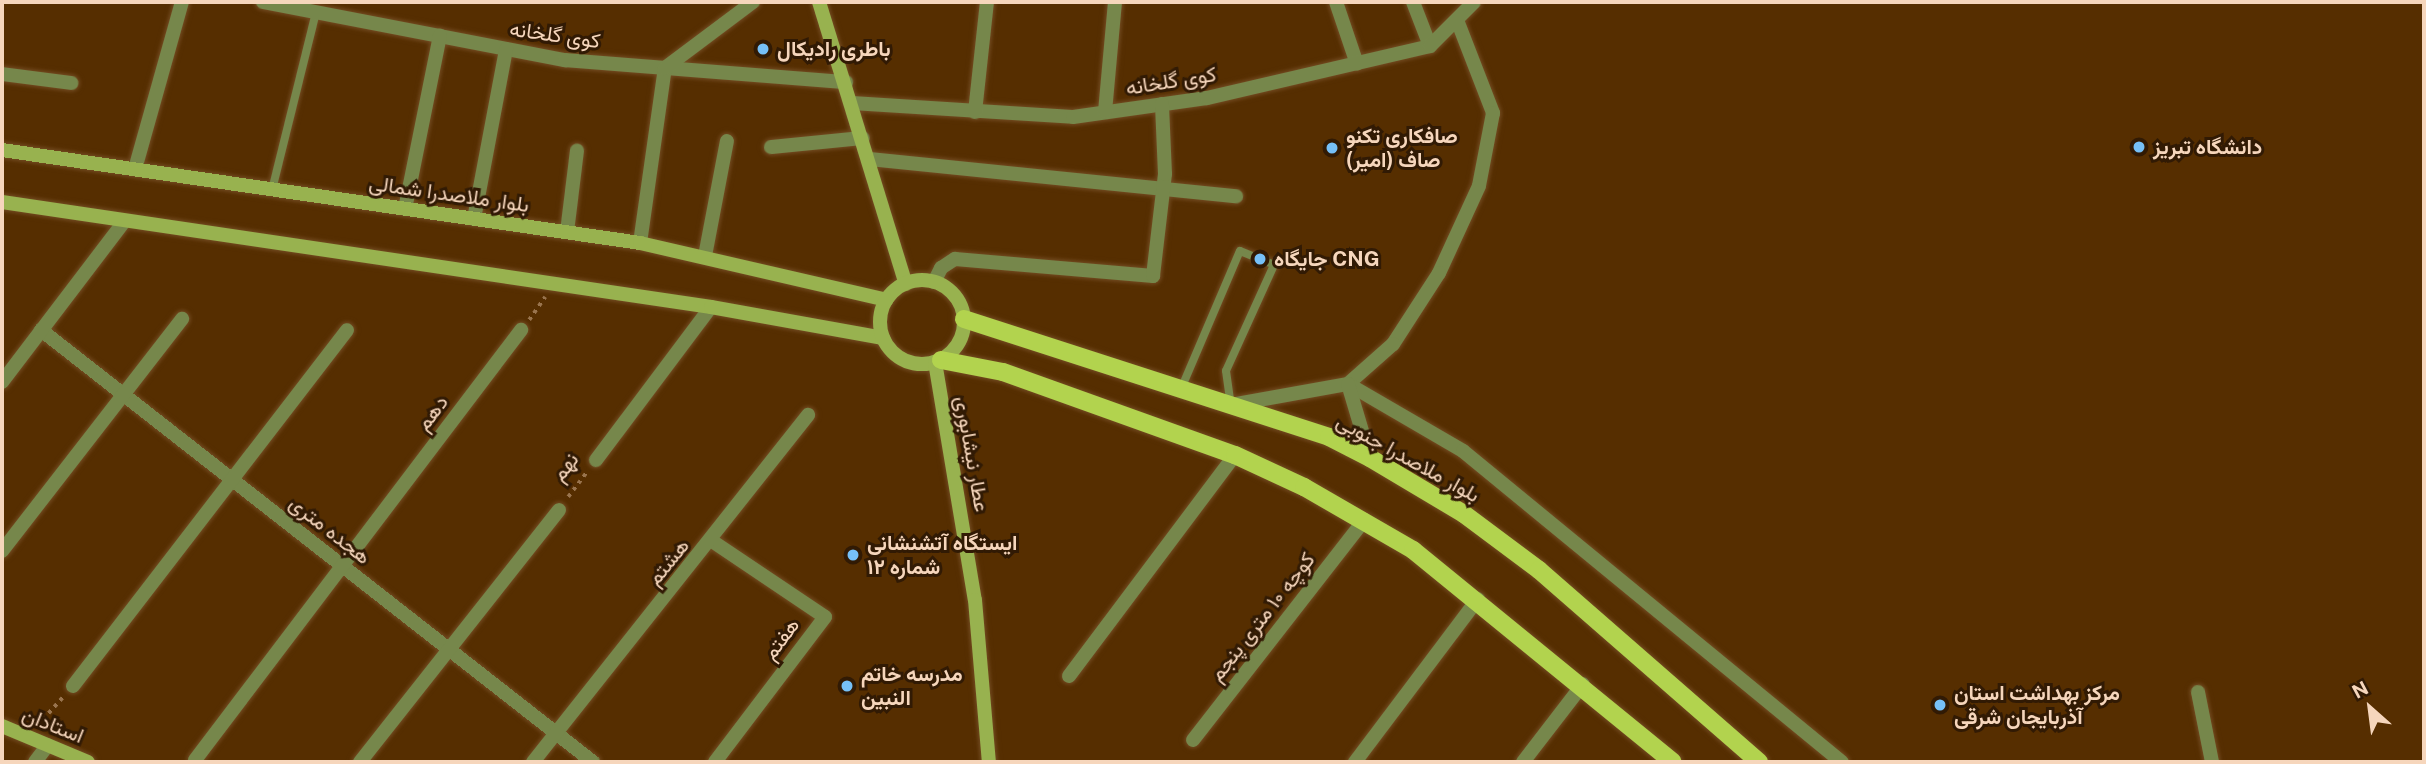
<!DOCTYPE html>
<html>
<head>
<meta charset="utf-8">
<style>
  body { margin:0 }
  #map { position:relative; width:2426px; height:764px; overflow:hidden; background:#562e00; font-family:"Public Sans",Vazirmatn,sans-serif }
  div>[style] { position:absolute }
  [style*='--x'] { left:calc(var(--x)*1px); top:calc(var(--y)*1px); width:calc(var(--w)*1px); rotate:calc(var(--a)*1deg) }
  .path>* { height:3.5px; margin-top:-1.75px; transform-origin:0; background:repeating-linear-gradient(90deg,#99744e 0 3.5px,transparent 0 8.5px) }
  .roads { filter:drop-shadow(0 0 2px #734c22) drop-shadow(0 0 2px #734c22) }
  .lane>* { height:8px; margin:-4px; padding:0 4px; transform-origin:4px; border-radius:4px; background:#76874b }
  .street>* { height:14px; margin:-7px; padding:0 7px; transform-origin:7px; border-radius:7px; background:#76874b }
  .secondary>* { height:14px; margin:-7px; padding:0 7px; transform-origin:7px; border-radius:7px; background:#98b24f }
  .secondary>.ring { margin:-7px; padding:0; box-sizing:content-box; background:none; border:14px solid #98b24f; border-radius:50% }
  .primary>* { height:18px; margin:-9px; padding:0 9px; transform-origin:9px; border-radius:9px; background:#b2d34e }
  .dots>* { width:19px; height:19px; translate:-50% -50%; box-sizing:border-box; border:4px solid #311a04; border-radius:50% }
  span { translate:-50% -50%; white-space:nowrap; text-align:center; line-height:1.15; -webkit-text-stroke:6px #311a04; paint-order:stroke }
  .street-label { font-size:21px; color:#f6d6bc }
  .poi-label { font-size:21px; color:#f6d6bc; font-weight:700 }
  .left { translate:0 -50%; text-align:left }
  .frame { position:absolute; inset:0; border:4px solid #f6d6bc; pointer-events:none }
  .north { position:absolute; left:2335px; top:673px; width:70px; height:70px; -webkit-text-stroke:5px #311a04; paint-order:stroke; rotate:332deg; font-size:19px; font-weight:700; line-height:28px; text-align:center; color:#f6d6bc }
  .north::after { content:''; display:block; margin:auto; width:24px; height:32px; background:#f6d6bc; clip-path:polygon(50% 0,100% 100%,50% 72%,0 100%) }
</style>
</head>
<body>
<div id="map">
  <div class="path">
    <i style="--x:529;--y:320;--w:28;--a:-55"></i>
    <i style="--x:568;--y:497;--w:31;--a:-53"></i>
    <i style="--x:37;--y:726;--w:38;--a:-48"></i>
  </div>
  <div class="roads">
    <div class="lane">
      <i style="--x:272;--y:190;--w:183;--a:-76.1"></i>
      <i style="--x:1181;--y:389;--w:150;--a:-66.9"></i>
      <i style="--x:1240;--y:251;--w:37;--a:22"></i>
      <i style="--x:1274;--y:265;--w:116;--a:114.4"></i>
      <i style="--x:1226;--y:371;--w:34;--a:82"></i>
    </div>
    <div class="street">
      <i style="--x:263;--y:2;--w:308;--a:10.9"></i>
      <i style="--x:565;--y:60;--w:282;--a:4.5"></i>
      <i style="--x:1336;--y:2;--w:65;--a:71.3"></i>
      <i style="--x:1413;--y:2;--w:47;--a:68.9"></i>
      <i style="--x:1457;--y:20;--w:100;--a:68.8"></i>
      <i style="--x:1493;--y:113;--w:74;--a:100.9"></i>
      <i style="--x:1479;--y:186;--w:96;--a:114.7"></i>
      <i style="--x:1439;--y:273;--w:85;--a:122.9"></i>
      <i style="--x:1393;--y:344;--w:60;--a:138.4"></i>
      <i style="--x:1348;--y:384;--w:133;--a:30.2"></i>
      <i style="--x:1463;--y:451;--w:490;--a:39.4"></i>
      <i style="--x:2;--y:74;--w:70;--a:7.4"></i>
      <i style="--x:852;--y:103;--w:221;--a:3.6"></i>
      <i style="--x:1073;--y:117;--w:135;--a:-8.1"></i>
      <i style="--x:1207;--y:98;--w:229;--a:-13.1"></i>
      <i style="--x:1430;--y:46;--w:62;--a:-45"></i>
      <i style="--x:975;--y:112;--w:111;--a:-83.8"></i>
      <i style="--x:1105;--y:112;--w:110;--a:-84.8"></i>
      <i style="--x:771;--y:147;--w:92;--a:-5.6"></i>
      <i style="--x:869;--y:159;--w:369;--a:5.8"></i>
      <i style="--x:135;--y:169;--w:173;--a:-74.3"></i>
      <i style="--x:405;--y:209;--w:177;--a:-78.6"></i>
      <i style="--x:474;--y:219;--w:173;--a:-79.3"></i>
      <i style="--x:567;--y:232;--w:82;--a:-83"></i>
      <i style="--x:640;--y:243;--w:177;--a:-81.9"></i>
      <i style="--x:665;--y:68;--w:110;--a:-36.9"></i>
      <i style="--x:705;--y:256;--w:117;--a:-79.2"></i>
      <i style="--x:934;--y:282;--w:16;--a:-63"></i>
      <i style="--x:941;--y:268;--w:17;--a:-33"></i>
      <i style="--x:955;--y:259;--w:199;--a:4.9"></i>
      <i style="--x:1153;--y:276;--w:103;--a:-83.3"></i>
      <i style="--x:1165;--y:174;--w:70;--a:-92.5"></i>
      <i style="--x:41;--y:330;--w:701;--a:38.05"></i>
      <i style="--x:2;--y:382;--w:201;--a:-52.7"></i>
      <i style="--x:1231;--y:405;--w:119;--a:-10.2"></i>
      <i style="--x:1348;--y:384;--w:77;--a:73.4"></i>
      <i style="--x:596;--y:460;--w:191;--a:-53.1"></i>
      <i style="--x:712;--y:541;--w:136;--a:33.9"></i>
      <i style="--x:825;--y:617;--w:182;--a:127.2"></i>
      <i style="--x:2;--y:551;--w:294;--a:-52.2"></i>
      <i style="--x:1069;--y:676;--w:276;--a:-53.1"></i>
      <i style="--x:73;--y:686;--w:449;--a:-52.4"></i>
      <i style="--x:2198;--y:692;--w:71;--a:78.7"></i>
      <i style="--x:1193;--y:740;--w:279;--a:-52.1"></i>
      <i style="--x:195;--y:760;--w:540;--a:-52.83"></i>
      <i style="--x:35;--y:762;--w:21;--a:-53"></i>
      <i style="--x:360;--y:762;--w:321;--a:-51.7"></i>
      <i style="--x:533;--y:762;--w:443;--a:-51.6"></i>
      <i style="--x:1355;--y:762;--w:204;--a:-53"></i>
      <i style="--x:1523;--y:762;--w:98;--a:-52.4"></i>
    </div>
    <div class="secondary">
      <i style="--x:819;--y:2;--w:295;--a:72.9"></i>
      <i style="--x:2;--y:150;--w:645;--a:8.29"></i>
      <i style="--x:640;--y:243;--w:253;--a:13"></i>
      <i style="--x:2;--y:202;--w:717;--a:8.42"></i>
      <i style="--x:711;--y:307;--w:175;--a:10.2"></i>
      <i class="ring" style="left:880px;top:280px;width:70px;height:70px"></i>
      <i style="--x:935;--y:362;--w:241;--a:80.5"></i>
      <i style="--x:975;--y:600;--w:163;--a:85.1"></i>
      <i style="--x:2;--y:726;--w:93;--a:22.7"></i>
    </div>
    <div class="primary">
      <i style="--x:964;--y:319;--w:384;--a:17.9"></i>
      <i style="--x:1329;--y:437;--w:46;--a:27.1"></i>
      <i style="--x:1370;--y:458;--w:109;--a:30.8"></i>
      <i style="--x:1464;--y:514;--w:94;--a:36.7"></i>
      <i style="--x:1539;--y:570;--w:292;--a:41.1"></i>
      <i style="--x:941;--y:360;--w:63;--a:11"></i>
      <i style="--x:1003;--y:372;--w:246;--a:19.7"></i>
      <i style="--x:1235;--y:455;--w:76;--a:24.9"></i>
      <i style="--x:1304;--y:487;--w:126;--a:30"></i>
      <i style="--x:1413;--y:550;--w:335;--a:39.2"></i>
    </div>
  </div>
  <div class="dots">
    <i style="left:763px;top:49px;background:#76c0f7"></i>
    <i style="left:2139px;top:147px;background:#76c0f7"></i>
    <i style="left:1332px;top:148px;background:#76c0f7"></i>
    <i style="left:1260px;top:259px;background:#76c0f7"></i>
    <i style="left:853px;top:555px;background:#76c0f7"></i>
    <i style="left:847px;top:686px;background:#76c0f7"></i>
    <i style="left:1940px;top:705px;background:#76c0f7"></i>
  </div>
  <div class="street-label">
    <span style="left:555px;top:35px;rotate:8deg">کوی گلخانه</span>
    <span style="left:1171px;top:81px;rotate:-9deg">کوی گلخانه</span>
    <span style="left:449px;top:194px;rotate:8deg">بلوار ملاصدرا شمالی</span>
    <span style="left:432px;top:413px;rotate:-53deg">دهم</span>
    <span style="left:972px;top:454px;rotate:80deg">عطار نیشابوری</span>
    <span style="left:1408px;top:458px;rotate:29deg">بلوار ملاصدرا جنوبی</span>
    <span style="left:565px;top:467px;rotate:-53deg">نهم</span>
    <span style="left:330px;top:530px;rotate:38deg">هجده متری</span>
    <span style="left:668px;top:562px;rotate:-51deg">هشتم</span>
    <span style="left:1262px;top:617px;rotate:-52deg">کوچه ۱۰ متری پنجم</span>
    <span style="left:781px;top:639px;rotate:-53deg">هفتم</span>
    <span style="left:53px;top:725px;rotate:22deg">استادان</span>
  </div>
  <div class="poi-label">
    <span class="left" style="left:777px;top:49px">باطری رادیکال</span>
    <span class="left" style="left:1346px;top:148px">صافکاری تکنو<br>صاف (امیر)</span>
    <span class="left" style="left:2153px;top:147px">دانشگاه تبریز</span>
    <span class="left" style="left:1274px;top:259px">جایگاه CNG</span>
    <span class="left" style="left:867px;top:555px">ایستگاه آتشنشانی<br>شماره ۱۲</span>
    <span class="left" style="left:861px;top:686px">مدرسه خاتم<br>النبین</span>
    <span class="left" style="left:1954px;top:705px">مرکز بهداشت استان<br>آذربایجان شرقی</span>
  </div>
  <div class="frame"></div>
  <div class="north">N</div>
</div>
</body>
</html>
